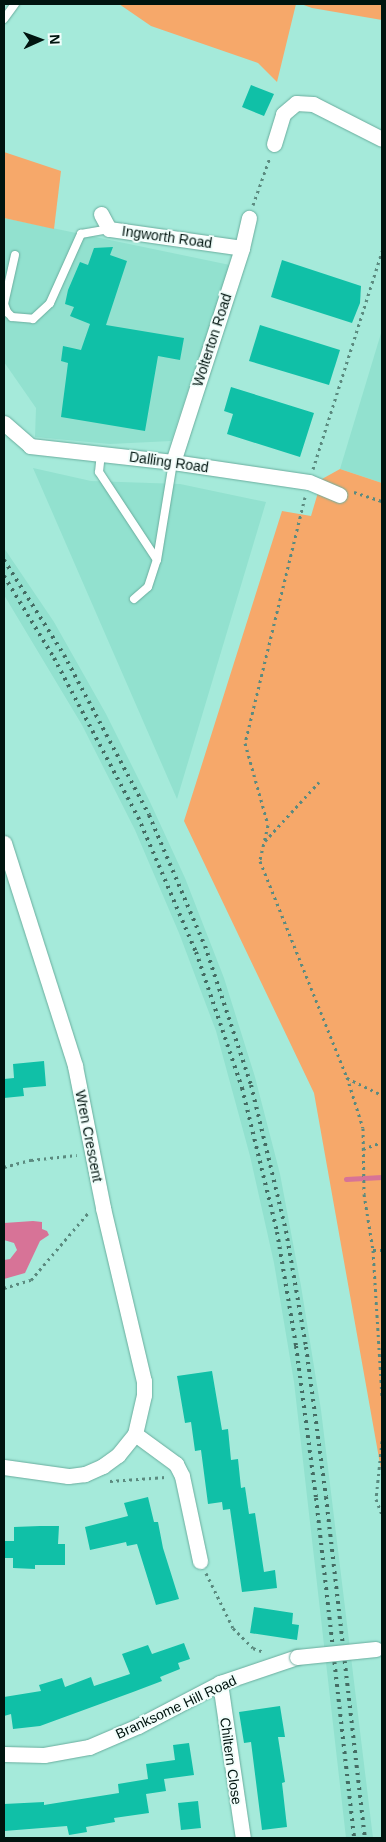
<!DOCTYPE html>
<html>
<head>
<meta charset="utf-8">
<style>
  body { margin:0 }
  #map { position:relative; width:386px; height:1842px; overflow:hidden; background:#a5eada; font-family:Arial,sans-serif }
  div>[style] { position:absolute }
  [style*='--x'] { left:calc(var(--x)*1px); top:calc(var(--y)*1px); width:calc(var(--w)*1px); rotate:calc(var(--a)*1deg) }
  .built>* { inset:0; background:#92e1cf }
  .green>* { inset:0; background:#f6a86a }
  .water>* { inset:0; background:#d77397 }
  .stream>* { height:5px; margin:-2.5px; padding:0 2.5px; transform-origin:2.5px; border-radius:2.5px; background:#d77397 }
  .building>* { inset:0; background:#10c0a7 }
  .path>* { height:3px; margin-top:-1.5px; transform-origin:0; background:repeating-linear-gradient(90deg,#5b8a7f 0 2.5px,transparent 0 6.5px) }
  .roads { filter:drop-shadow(0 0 1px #6aad9e) drop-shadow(0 0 1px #6aad9e) }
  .service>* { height:8px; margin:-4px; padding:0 4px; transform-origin:4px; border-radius:4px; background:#fff }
  .minor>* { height:15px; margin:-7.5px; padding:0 7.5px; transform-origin:7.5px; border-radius:7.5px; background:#fff }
  .rail>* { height:4px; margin-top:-2px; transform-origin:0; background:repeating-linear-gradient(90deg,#446c63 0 2.5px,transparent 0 7.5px) }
  .bridges { filter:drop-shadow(0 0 1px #6aad9e) drop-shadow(0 0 1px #6aad9e) }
  .minor-bridge>* { height:15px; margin:-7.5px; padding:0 7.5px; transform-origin:7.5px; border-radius:7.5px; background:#fff }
  span { translate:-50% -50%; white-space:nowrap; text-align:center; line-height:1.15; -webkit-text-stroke:4px #f1fefb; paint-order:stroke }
  .street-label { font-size:14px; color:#00140f }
  .frame { position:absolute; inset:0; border:5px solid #00140f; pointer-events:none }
  .north { position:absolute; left:15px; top:15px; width:50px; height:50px; -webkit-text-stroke:4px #f1fefb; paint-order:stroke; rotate:88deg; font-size:14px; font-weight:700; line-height:20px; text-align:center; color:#00140f }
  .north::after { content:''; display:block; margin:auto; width:18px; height:22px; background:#00140f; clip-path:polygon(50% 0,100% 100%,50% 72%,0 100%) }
</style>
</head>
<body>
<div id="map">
  <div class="built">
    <i style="clip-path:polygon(4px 218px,230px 265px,171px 441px,110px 444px,35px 437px,36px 408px,4px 362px)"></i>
    <i style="clip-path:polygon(382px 330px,382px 483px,340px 469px)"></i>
    <i style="clip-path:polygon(33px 468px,91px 481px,180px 484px,266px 502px,177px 799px)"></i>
    <i style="clip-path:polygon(4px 548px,54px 622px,106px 714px,150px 802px,185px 878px,224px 978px,255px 1077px,280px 1174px,301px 1286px,321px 1410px,373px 1838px,346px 1838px,294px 1382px,274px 1263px,250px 1156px,216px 1031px,179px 933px,135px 830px,82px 725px,4px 595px)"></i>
  </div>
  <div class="green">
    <i style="clip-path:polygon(119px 4px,296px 4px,277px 82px,258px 63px,151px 26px)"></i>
    <i style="clip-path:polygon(301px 4px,382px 4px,382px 20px,312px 8px)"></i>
    <i style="clip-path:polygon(4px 152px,61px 171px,54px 229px,4px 218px)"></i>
    <i style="clip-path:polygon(340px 469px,382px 483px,382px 1475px,314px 1093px,184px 821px,282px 511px,311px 516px,322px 479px)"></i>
  </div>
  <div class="water">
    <i style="clip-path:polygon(33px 1221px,42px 1222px,42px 1229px,47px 1231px,49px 1235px,40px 1241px,25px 1273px,4px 1279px,4px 1260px,10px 1259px,17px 1250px,14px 1243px,4px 1240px,4px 1223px)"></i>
  </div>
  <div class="stream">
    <i style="--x:346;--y:1179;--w:36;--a:-3"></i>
  </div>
  <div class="building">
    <i style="clip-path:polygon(251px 85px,274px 94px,264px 116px,242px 107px)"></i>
    <i style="clip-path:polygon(113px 247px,110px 255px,127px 261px,106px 325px,184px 338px,180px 360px,158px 356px,145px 431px,61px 417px,68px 363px,61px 361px,63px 346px,81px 350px,90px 324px,70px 316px,74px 307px,65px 304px,68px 290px,80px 262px,88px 265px,94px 248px)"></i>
    <i style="clip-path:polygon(282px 260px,361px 286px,360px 303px,352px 323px,271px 297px)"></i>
    <i style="clip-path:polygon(260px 325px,340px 350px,329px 385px,249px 361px)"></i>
    <i style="clip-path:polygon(231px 387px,314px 413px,300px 457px,227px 434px,233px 414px,224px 411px)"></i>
    <i style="clip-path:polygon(44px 1061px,46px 1086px,23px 1088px,24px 1096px,4px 1098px,4px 1079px,14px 1078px,13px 1064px)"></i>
    <i style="clip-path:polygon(212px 1371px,222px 1430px,228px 1429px,231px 1460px,238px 1459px,241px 1488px,245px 1487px,249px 1514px,255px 1513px,264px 1572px,275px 1570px,277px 1588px,242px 1592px,230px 1509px,223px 1510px,222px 1502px,208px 1504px,201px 1450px,195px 1451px,191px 1422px,185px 1423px,177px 1376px)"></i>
    <i style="clip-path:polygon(148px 1497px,154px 1522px,158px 1522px,163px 1548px,179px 1599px,156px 1605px,137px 1544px,127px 1546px,126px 1542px,90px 1550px,85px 1527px,128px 1516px,124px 1503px)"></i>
    <i style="clip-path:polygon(40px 1526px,59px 1526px,58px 1544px,65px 1544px,65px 1565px,35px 1565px,35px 1569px,13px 1568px,13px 1558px,4px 1558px,4px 1541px,14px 1541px,14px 1527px)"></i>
    <i style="clip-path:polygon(254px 1607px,293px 1613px,292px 1624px,299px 1625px,297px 1640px,250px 1633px)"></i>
    <i style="clip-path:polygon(184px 1643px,190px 1659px,178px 1663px,180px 1669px,160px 1677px,162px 1681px,133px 1692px,40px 1726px,13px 1729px,11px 1714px,4px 1716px,4px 1697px,41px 1691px,39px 1685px,62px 1678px,65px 1687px,91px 1677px,94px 1686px,130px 1674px,122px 1654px,148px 1645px,152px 1654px)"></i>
    <i style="clip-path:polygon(280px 1706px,285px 1737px,278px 1737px,285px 1782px,282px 1783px,287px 1827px,262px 1830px,251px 1742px,244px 1743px,239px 1712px)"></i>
    <i style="clip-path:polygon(189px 1743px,194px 1775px,164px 1779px,166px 1791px,146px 1794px,149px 1813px,114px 1818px,115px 1822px,86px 1827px,87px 1832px,69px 1835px,67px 1826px,4px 1831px,4px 1804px,44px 1802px,44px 1805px,119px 1793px,118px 1784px,148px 1779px,146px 1764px,175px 1760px,173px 1745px)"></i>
    <i style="clip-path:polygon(198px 1801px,201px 1828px,181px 1830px,178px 1803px)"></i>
  </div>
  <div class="path">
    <i style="--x:253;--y:205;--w:51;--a:-70.5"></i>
    <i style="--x:313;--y:469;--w:229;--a:-72.4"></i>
    <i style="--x:354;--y:492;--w:29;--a:18"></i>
    <i style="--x:305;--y:497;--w:253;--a:103.7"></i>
    <i style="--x:245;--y:743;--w:85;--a:74.3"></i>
    <i style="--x:268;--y:825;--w:37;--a:103"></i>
    <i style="--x:260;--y:861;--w:233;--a:68.1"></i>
    <i style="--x:347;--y:1077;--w:53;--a:72.6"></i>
    <i style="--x:363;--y:1128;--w:66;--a:89.1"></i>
    <i style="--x:364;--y:1194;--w:57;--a:80.9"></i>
    <i style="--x:373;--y:1250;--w:146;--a:86.5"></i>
    <i style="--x:265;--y:841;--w:80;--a:-47.5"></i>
    <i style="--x:347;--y:1078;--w:39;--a:26"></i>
    <i style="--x:363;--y:1149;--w:20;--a:-20"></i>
    <i style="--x:4;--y:1167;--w:28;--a:-15"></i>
    <i style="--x:31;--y:1160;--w:46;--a:-6.2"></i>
    <i style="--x:373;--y:1250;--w:9;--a:0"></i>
    <i style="--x:4;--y:1288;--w:28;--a:-17"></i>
    <i style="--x:31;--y:1280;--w:88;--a:-49.6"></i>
    <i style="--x:382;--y:1441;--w:58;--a:95.9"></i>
    <i style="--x:376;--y:1499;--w:17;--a:69"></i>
    <i style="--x:110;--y:1481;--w:56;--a:-4.1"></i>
    <i style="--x:206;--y:1573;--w:61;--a:63.9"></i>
    <i style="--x:233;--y:1628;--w:28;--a:45"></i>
    <i style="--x:253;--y:1648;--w:12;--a:20"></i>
  </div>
  <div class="roads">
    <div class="service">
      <i style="--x:4;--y:19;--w:19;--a:-54"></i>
      <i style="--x:15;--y:255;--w:50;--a:102.7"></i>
      <i style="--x:4;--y:304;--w:9;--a:69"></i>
      <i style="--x:7;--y:312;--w:7;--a:45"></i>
      <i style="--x:12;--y:317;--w:21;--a:5"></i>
      <i style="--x:33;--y:319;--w:23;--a:-43"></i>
      <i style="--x:50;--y:303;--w:76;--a:-65.8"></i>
      <i style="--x:81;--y:234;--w:28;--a:-10"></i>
      <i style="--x:101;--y:453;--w:19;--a:96"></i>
      <i style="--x:99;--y:472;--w:105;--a:56.6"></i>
      <i style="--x:134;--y:599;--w:18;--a:-41"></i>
      <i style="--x:148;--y:587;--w:28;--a:-72"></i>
      <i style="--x:157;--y:560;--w:99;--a:-80.7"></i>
    </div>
    <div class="minor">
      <i style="--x:274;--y:144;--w:31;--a:-73"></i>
      <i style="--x:283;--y:114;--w:17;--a:-40"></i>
      <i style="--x:296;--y:103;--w:17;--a:3"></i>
      <i style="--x:313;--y:104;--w:77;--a:26.9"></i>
      <i style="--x:101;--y:214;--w:17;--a:62"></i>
      <i style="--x:109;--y:229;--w:134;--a:8.1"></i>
      <i style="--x:4;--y:423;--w:35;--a:41"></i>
      <i style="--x:30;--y:446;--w:144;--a:6.4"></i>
      <i style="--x:173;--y:462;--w:137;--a:8.4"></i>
      <i style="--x:309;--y:482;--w:33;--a:23"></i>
      <i style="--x:173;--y:462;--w:225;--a:-72.1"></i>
      <i style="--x:242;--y:248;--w:31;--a:-77"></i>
      <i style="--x:4;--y:843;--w:234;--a:72.3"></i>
      <i style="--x:75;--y:1066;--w:145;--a:78.8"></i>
      <i style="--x:103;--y:1208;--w:178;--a:76.7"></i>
      <i style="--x:144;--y:1381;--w:14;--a:90"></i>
      <i style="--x:144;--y:1395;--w:40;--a:103"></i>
      <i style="--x:135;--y:1434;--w:27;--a:129"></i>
      <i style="--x:118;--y:1455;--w:19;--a:144"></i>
      <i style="--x:103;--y:1466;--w:20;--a:156"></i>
      <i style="--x:85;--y:1474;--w:17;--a:173"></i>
      <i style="--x:68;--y:1476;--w:65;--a:-172"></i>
      <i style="--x:135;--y:1434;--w:51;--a:36.2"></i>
      <i style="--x:176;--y:1464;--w:13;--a:63"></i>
      <i style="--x:182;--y:1476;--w:87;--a:78"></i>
      <i style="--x:220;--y:1683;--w:157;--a:81.6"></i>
      <i style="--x:4;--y:1754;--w:40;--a:1.4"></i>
      <i style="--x:44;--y:1755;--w:46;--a:-10.1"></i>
      <i style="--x:89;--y:1747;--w:53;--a:-23.2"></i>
      <i style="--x:138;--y:1726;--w:93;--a:-27.7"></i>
      <i style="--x:220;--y:1683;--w:81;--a:-18.7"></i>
    </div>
  </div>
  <div class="rail">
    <i style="--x:4;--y:560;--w:112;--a:57.7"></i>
    <i style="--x:64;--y:655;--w:181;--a:62"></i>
    <i style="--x:149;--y:815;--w:142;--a:66.9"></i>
    <i style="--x:205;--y:946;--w:146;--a:71.7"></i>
    <i style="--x:251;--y:1085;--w:150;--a:76.5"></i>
    <i style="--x:286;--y:1231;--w:118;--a:80.2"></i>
    <i style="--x:306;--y:1347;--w:151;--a:82.4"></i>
    <i style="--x:326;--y:1497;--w:343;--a:83.5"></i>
    <i style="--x:4;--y:576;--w:96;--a:58.6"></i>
    <i style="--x:54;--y:658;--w:180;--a:62.2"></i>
    <i style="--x:138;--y:817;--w:147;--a:66.8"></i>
    <i style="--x:196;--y:952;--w:144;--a:71.3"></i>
    <i style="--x:242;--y:1088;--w:148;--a:76.3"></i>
    <i style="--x:277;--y:1232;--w:116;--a:80.5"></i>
    <i style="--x:296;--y:1346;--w:153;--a:82.5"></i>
    <i style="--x:316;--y:1498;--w:342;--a:83.6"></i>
  </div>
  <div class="bridges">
    <div class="minor-bridge">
      <i style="--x:297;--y:1657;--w:79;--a:-5.8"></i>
    </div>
  </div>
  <div class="street-label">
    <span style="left:167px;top:237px;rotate:8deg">Ingworth Road</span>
    <span style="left:212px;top:340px;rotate:-72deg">Wolterton Road</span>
    <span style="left:169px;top:462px;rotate:8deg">Dalling Road</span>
    <span style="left:89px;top:1136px;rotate:79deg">Wren Crescent</span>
    <span style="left:176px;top:1707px;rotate:-25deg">Branksome Hill Road</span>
    <span style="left:231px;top:1761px;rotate:82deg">Chiltern Close</span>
  </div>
  <div class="frame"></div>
  <div class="north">N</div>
</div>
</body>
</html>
